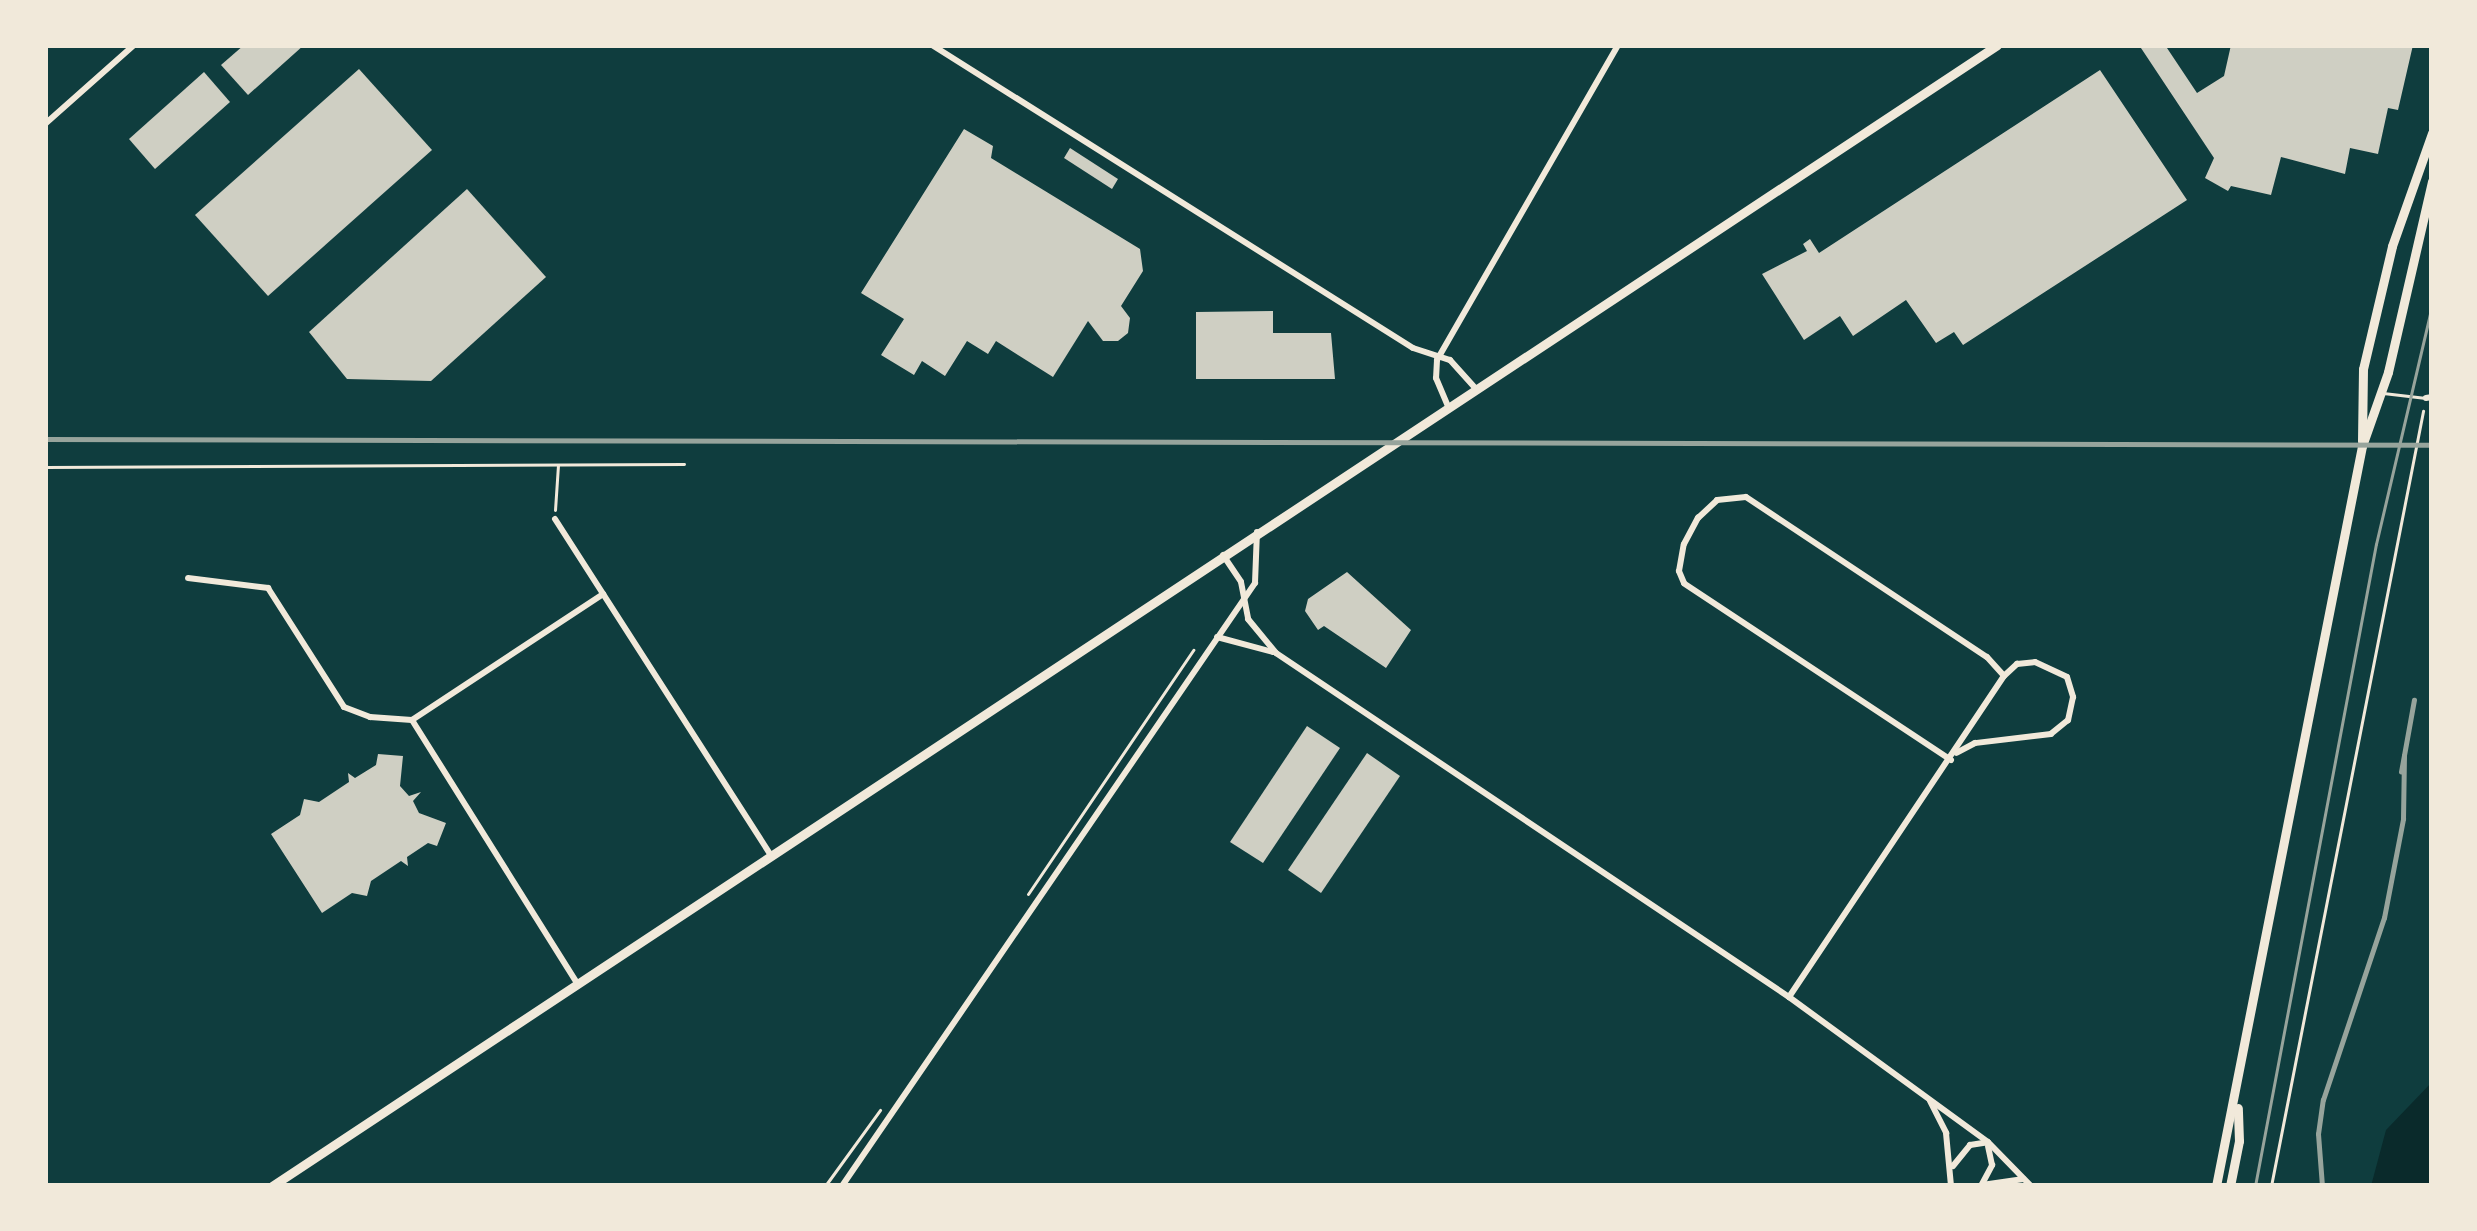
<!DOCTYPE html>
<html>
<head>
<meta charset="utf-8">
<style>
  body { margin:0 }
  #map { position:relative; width:2477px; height:1231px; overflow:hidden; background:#0f3d3e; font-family:Inter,sans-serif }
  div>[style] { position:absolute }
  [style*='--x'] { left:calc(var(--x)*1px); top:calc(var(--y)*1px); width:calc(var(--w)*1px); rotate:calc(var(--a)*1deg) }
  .water>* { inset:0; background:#0a2a2b }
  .building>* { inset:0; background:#cfcfc3 }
  .path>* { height:3px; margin:-1.5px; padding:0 1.5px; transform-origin:1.5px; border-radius:1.5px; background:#f1e9da }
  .service>* { height:3px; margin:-1.5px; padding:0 1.5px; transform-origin:1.5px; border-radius:1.5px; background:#f1e9da }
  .minor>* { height:6px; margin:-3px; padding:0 3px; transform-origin:3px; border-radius:3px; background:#f1e9da }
  .secondary>* { height:9px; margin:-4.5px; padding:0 4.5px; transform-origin:4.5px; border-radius:4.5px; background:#f1e9da }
  .tram>* { height:3px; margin:-1.5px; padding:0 1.5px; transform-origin:1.5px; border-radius:1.5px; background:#97a49c }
  .rail>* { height:4.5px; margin:-2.25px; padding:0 2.25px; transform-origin:2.25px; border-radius:2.25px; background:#97a49c }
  span { translate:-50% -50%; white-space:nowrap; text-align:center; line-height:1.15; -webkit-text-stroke:10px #f1e9da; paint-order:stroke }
  .frame { position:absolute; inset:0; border:48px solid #f1e9da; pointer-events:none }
</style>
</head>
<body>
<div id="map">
  <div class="water">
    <i style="clip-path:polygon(2432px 1082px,2432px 1186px,2371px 1186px,2386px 1130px)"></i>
  </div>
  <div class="building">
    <i style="clip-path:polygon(244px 45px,304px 45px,248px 95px,221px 65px)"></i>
    <i style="clip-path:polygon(2139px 45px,2165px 45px,2197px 93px,2224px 76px,2231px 45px,2413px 45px,2398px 110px,2388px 108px,2378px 154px,2350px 148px,2345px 174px,2281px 157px,2271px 195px,2231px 186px,2228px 191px,2205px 178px,2214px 158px)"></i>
    <i style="clip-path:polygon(359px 69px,432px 150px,268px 296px,195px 215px)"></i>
    <i style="clip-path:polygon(2100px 70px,2187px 200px,1963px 345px,1954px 332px,1936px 343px,1906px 300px,1853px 336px,1840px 316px,1804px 340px,1762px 274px,1807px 251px,1803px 244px,1810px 239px,1819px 253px)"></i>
    <i style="clip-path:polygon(204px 72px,230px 102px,155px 169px,129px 139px)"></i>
    <i style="clip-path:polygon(964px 129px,993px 146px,991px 158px,1140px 249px,1143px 271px,1121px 306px,1130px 318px,1128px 333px,1118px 341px,1103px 341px,1088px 321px,1053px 377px,996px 341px,988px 354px,967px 341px,945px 376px,922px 361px,914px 375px,881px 355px,904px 319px,861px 293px)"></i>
    <i style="clip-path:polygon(1070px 148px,1118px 179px,1112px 189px,1064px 158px)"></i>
    <i style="clip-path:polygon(467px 189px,546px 277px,431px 381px,347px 379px,309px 332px)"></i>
    <i style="clip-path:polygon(1273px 311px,1273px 333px,1331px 333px,1335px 379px,1196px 379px,1196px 312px)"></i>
    <i style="clip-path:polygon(1347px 572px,1411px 630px,1386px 668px,1324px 626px,1318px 630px,1305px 611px,1308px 599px)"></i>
    <i style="clip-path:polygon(1307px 726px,1340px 748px,1263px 863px,1230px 842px)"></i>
    <i style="clip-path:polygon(1367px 753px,1400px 776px,1321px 893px,1288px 870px)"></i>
    <i style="clip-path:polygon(378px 754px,403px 756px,400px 786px,409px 796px,421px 792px,413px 801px,419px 813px,446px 823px,437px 846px,428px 843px,407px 857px,408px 866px,401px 861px,371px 881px,367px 896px,352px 893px,322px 913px,271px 834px,300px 815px,304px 799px,319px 802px,349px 782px,348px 773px,355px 778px,376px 765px)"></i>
  </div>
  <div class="path">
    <i style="--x:45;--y:467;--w:639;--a:-0.27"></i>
    <i style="--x:555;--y:510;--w:45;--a:-86.2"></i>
    <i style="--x:1028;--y:894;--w:295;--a:-55.9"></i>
    <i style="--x:825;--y:1186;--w:94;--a:-54.1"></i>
    <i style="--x:2271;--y:1186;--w:790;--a:-78.9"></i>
  </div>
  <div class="service">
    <i style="--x:2383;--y:393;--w:43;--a:6.6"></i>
  </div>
  <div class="minor">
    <i style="--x:932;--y:45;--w:568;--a:32.21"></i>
    <i style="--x:1413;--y:348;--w:39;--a:18"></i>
    <i style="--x:1450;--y:360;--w:39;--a:48"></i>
    <i style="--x:45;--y:124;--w:119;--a:-41.6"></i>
    <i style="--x:1437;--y:360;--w:363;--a:-60.1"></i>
    <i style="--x:1437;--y:360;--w:18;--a:93"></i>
    <i style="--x:1436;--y:378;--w:30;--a:67"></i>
    <i style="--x:2426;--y:398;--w:6;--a:-9"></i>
    <i style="--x:555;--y:519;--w:399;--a:57.3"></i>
    <i style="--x:1223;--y:555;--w:32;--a:56"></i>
    <i style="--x:1241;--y:582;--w:38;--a:79"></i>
    <i style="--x:1248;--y:619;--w:44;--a:50.5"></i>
    <i style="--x:1276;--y:653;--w:618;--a:33.84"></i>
    <i style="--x:1789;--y:997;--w:246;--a:36.1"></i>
    <i style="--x:1988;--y:1142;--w:62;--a:45.7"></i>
    <i style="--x:188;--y:578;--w:81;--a:7.1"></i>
    <i style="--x:268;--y:588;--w:141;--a:57.4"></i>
    <i style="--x:344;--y:707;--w:28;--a:21"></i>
    <i style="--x:370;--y:717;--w:42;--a:4.1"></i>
    <i style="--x:1217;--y:637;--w:58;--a:15"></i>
    <i style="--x:412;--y:720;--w:310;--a:57.9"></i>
    <i style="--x:412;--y:720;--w:229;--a:-33.4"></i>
    <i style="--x:1951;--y:760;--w:320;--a:-146.5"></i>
    <i style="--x:1684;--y:583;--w:13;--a:-113"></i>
    <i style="--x:1679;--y:571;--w:27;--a:-80"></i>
    <i style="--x:1684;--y:544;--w:30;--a:-62"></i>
    <i style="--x:1698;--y:518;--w:26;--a:-43"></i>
    <i style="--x:1717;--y:500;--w:29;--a:-6"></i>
    <i style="--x:1746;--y:497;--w:289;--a:33.6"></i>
    <i style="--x:1987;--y:657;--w:25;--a:48"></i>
    <i style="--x:1789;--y:997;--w:386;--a:-56.2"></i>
    <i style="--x:2004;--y:676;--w:18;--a:-43"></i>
    <i style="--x:2017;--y:664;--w:18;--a:-6"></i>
    <i style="--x:2035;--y:662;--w:35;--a:25"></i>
    <i style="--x:2067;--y:677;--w:21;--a:73"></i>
    <i style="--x:2073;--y:697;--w:24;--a:102"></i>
    <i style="--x:2068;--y:720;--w:22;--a:141"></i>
    <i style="--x:2051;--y:734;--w:77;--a:173.2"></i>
    <i style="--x:1975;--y:743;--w:21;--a:152"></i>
    <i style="--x:1930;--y:1101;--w:36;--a:63"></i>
    <i style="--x:1946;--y:1133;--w:53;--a:84.6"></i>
    <i style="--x:1953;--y:1166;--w:27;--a:-51"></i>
    <i style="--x:1970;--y:1145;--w:18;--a:-9"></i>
    <i style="--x:1982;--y:1185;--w:42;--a:-8.1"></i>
    <i style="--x:842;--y:1186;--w:731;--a:-55.59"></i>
    <i style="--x:1255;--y:583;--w:51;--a:-87.8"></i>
    <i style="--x:1981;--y:1186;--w:24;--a:-62"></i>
    <i style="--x:1992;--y:1165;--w:19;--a:-102"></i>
  </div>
  <div class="secondary">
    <i style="--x:2362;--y:441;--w:72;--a:-89.2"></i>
    <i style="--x:2363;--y:369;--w:126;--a:-76.7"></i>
    <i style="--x:2392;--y:246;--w:120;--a:-70.5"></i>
    <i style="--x:272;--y:1186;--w:2068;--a:-33.48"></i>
    <i style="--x:2216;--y:1186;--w:754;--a:-78.84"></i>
    <i style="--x:2362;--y:446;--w:78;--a:-70.6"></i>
    <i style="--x:2388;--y:372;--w:196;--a:-77"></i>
    <i style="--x:2230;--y:1186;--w:46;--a:-78.7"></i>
    <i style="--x:2239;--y:1141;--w:33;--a:-92"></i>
  </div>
  <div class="tram">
    <i style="--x:2255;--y:1186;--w:653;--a:-79.33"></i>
    <i style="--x:2376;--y:544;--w:244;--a:-76.8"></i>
  </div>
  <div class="rail">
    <i style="--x:45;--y:439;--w:2387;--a:0.14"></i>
    <i style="--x:2401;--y:772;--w:73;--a:-79.8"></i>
    <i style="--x:2322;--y:1186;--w:52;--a:-94.4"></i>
    <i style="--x:2318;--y:1134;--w:34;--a:-82"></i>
    <i style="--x:2323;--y:1100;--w:192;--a:-71.5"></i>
    <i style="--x:2384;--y:918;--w:101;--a:-79.1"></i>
    <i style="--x:2403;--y:819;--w:63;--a:-89.1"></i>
  </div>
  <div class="frame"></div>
</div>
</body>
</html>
